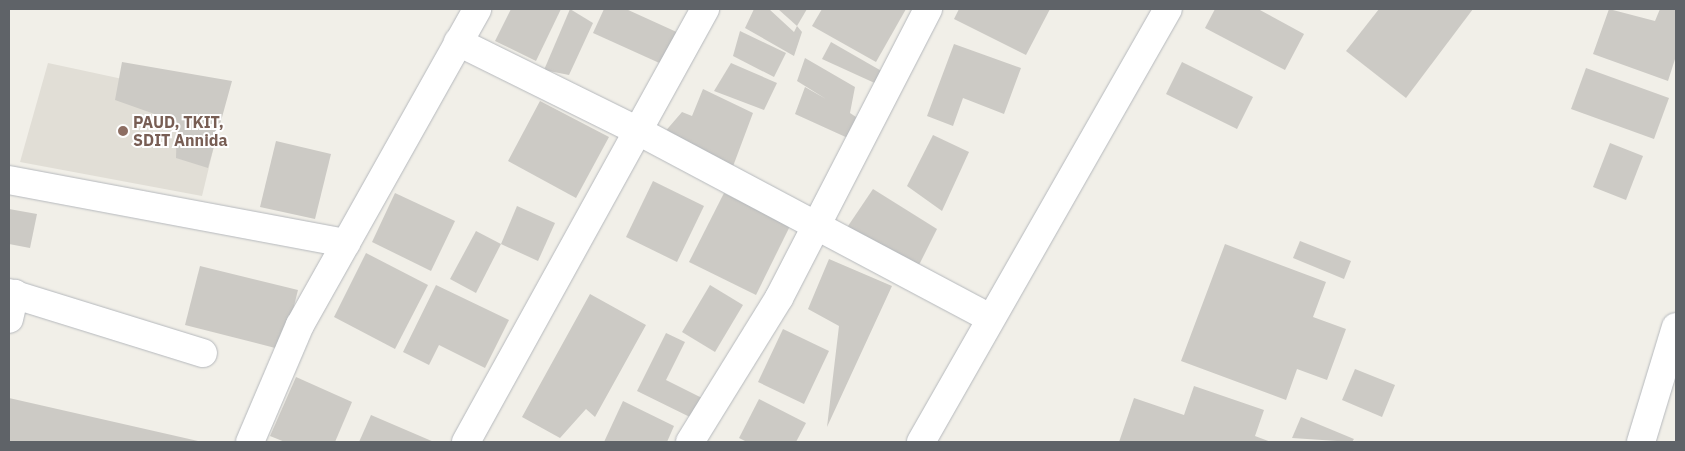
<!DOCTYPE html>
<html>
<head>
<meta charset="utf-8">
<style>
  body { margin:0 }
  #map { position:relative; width:1685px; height:451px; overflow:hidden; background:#f1efe8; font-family:"IBM Plex Sans",sans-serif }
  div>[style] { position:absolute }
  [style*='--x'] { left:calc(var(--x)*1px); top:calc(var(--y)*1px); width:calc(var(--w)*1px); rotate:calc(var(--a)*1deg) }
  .education>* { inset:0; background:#e1ded6 }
  .building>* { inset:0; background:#cccac5 }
  .roads { filter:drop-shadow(0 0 1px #b5b8bc) drop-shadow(0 0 1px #b5b8bc) }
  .street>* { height:28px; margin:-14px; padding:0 14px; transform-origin:14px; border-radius:14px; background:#fff }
  .dots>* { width:14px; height:14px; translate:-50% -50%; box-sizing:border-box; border:2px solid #fff; border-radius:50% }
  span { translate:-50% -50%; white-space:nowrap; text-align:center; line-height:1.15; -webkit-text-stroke:4px #fff; paint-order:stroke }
  .education-label { font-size:16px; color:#785e54; font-weight:700 }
  .left { translate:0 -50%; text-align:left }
  .frame { position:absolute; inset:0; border:10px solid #5f6368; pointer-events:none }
</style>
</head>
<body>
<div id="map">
  <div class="education">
    <i style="clip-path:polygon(48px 63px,225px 101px,202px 196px,20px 162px)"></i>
  </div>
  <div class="building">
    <i style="clip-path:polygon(511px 9px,561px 9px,536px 61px,495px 41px)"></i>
    <i style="clip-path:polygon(570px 9px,593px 23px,569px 75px,544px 70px)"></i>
    <i style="clip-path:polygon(604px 9px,626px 9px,681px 34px,666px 66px,593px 33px)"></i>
    <i style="clip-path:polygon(754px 9px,769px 9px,794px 32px,797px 26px,802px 32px,794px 56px,745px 28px)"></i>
    <i style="clip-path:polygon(778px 9px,807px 9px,797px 26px)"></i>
    <i style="clip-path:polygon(822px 9px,906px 9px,876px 62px,812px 26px)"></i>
    <i style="clip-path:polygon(959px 9px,1050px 9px,1026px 55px,954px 19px)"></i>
    <i style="clip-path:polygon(1215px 9px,1258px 9px,1304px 34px,1285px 70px,1205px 28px)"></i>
    <i style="clip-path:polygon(1379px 9px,1473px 9px,1406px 98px,1346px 51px)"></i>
    <i style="clip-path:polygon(1609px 9px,1655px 21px,1660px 9px,1676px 9px,1676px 56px,1668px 81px,1593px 54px)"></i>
    <i style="clip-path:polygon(740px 31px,786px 53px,774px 77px,733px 56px)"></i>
    <i style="clip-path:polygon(831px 42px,885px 73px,879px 85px,822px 59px)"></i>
    <i style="clip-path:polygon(954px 44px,1021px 68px,1004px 114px,963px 98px,953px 126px,927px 116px)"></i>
    <i style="clip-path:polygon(805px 58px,855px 87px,850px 113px,856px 117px,850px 139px,795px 114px,805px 87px,826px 99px,797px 81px)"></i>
    <i style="clip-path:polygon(122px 62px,232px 81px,208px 168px,176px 158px,177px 122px,115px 100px)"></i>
    <i style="clip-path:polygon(1182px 62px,1253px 97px,1237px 129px,1166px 94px)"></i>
    <i style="clip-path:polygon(731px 63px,777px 83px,764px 110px,714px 91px)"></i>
    <i style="clip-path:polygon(1586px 68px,1669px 98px,1654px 139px,1571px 109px)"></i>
    <i style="clip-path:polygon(703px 89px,753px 113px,732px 169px,663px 134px,682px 112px,692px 116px)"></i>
    <i style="clip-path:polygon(540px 101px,609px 137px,576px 198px,508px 161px)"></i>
    <i style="clip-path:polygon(933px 135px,969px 152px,942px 211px,907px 186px)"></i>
    <i style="clip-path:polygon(276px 141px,331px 154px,315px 219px,260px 207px)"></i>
    <i style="clip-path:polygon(1610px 143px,1643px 156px,1626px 200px,1593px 187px)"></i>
    <i style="clip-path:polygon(653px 181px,704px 206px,677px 262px,626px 237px)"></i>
    <i style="clip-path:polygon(873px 189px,937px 229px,916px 271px,844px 232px)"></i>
    <i style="clip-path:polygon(395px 193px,455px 221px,431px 271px,372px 242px)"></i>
    <i style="clip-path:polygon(724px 193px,790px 226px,756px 295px,689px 262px)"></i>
    <i style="clip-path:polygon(517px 206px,555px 223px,538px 261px,501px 244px)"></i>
    <i style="clip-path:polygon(9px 209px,37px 214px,30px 248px,9px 244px)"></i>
    <i style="clip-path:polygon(476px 231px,501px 244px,476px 293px,450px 279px)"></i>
    <i style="clip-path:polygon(1300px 241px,1351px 261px,1344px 279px,1293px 258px)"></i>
    <i style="clip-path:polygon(1225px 244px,1326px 282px,1313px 317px,1346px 329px,1327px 380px,1297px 369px,1286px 400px,1181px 361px)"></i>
    <i style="clip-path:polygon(366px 253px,428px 285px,395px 349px,334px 317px)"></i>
    <i style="clip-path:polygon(829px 259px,892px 286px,827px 427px,839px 326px,808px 309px)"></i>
    <i style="clip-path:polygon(200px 266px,298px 290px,283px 350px,185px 325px)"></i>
    <i style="clip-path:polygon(436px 285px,509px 320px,485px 368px,439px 345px,429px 365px,403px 352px)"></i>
    <i style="clip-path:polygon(710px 285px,743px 305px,715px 352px,682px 332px)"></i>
    <i style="clip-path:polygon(590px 294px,646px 325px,595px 417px,586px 409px,560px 438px,522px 417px)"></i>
    <i style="clip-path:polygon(783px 329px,829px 351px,804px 404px,758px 382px)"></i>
    <i style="clip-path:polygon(666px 333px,685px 342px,666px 380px,710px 402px,700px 422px,637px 391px)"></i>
    <i style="clip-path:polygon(1355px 369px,1395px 385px,1382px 417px,1342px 400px)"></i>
    <i style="clip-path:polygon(296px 377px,352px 402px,335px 442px,285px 442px,270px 436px)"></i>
    <i style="clip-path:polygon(1194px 386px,1264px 410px,1255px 436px,1271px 442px,1119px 442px,1134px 398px,1184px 415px)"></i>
    <i style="clip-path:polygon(9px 398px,198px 441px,198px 442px,9px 441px)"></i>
    <i style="clip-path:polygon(759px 399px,806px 423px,796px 442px,747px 442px,739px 438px)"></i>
    <i style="clip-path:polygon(623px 401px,674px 426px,667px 442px,604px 442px)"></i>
    <i style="clip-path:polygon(371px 415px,434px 442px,359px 442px)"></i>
    <i style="clip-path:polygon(1301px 417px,1354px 439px,1352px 442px,1292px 438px)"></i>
  </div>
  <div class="roads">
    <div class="street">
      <i style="--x:458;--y:42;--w:203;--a:26.3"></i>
      <i style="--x:640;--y:132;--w:396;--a:28"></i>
      <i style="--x:9;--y:180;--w:343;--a:10.6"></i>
      <i style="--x:9;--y:293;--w:203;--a:17.2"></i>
      <i style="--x:9;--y:319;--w:26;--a:-77"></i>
      <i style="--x:250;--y:442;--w:127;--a:-66.9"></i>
      <i style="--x:300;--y:325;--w:362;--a:-60.7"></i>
      <i style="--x:466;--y:442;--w:495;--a:-61.1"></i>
      <i style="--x:690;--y:442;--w:169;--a:-58.3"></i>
      <i style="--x:779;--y:298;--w:325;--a:-62.7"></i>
      <i style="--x:921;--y:442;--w:498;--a:-60.3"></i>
      <i style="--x:1641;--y:442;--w:120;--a:-73.1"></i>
    </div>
  </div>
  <div class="dots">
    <i style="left:123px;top:131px;background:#8d6e63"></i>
  </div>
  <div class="education-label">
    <span class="left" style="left:133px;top:131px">PAUD, TKIT,<br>SDIT Annida</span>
  </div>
  <div class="frame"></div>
</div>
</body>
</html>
